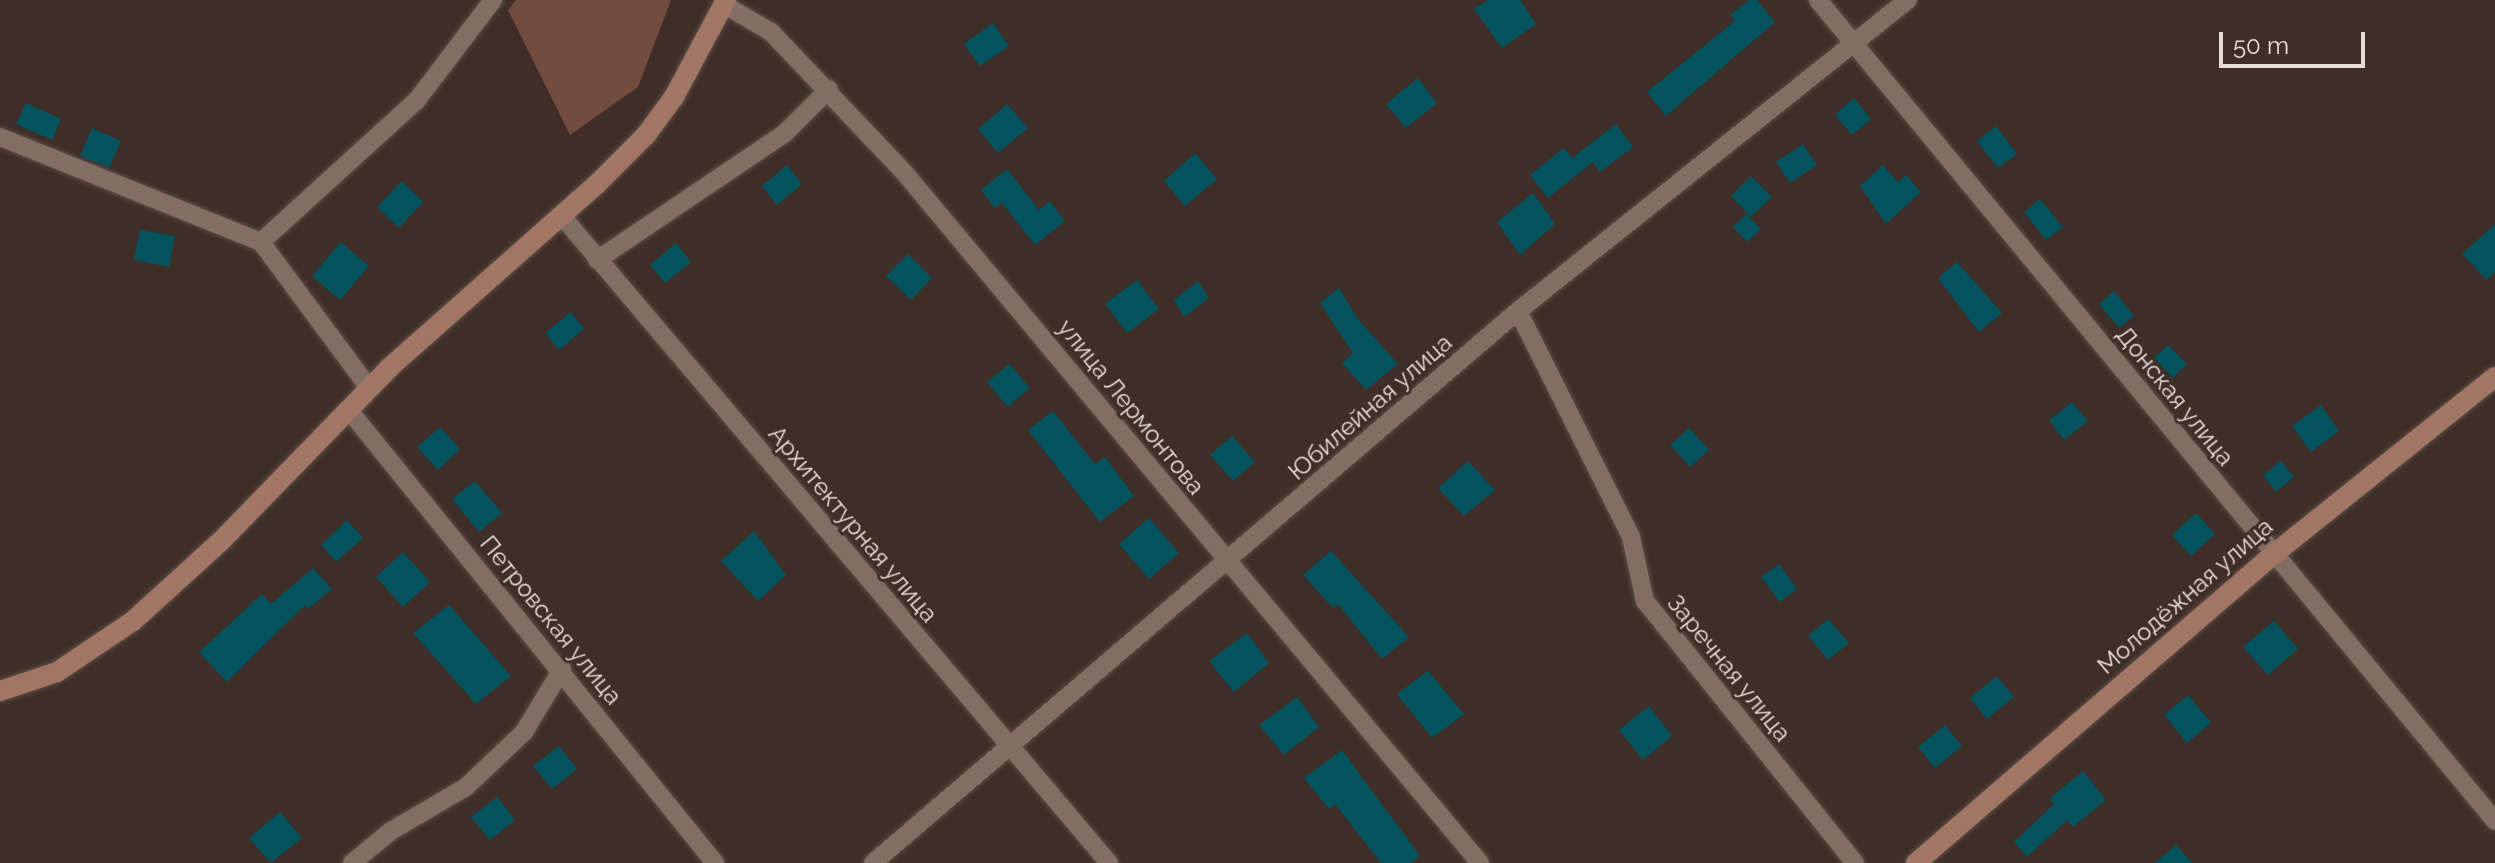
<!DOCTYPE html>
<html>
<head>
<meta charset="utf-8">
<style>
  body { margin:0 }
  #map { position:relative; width:2495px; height:863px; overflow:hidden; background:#3f2e27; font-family:Raleway,sans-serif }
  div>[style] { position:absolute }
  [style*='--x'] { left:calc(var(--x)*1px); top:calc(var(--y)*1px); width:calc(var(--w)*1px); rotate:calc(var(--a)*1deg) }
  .green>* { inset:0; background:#724c3e }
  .building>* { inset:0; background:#02535e }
  .roads { filter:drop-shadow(0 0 2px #5b4d47) drop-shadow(0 0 2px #5b4d47) }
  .street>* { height:18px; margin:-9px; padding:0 9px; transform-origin:9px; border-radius:9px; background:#836e66 }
  .secondary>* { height:20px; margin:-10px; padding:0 10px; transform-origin:10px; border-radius:10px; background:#a17665 }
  span { translate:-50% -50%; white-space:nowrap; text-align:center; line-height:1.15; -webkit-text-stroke:6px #3f2e27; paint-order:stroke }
  .street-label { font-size:24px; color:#e7dcd7 }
  .scale { position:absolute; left:2219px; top:32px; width:146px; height:36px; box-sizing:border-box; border:4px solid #e7dcd7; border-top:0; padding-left:10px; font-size:24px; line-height:28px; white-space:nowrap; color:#e7dcd7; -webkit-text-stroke:6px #3f2e27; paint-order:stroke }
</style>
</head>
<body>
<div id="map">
  <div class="green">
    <i style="clip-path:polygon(516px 0,671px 0,638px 87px,570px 135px,508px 10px)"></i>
  </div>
  <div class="building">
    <i style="clip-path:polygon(1488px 0,1520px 0,1536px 24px,1502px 48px,1474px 9px)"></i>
    <i style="clip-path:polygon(1749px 0,1757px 0,1775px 22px,1666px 116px,1647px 92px,1735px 21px,1730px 15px)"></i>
    <i style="clip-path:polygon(993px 23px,1009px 46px,980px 66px,964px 44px)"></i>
    <i style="clip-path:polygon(1418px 78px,1437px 103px,1406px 128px,1386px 104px)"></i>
    <i style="clip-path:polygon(1854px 98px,1871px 119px,1852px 135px,1835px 115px)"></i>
    <i style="clip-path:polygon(26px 103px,61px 119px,52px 140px,16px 124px)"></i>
    <i style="clip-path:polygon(1007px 104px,1028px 128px,998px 153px,978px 129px)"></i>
    <i style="clip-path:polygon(1616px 124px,1633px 147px,1600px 172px,1593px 162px,1548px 198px,1530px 175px,1564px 148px,1572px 158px)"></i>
    <i style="clip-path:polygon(1996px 126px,2017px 154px,1998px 168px,1977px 141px)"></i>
    <i style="clip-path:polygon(92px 128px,121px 141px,109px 168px,80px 156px)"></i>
    <i style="clip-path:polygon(1803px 144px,1817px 165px,1790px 183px,1776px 162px)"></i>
    <i style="clip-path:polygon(1195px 153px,1217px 179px,1185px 206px,1164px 181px)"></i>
    <i style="clip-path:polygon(787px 165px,802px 184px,777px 205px,762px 186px)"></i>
    <i style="clip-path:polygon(1883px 165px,1898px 182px,1906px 175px,1921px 192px,1886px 224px,1860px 186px)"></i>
    <i style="clip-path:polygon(1007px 169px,1039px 210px,1050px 201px,1065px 221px,1035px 245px,1002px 203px,995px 208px,981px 190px)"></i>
    <i style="clip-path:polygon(1751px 176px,1772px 197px,1751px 217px,1731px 196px)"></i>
    <i style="clip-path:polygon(402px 181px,423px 202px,399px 228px,377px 207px)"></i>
    <i style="clip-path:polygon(1533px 193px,1555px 224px,1520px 255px,1497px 222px)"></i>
    <i style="clip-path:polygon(2040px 199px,2063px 227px,2046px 240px,2024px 212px)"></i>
    <i style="clip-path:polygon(1746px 214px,1761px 229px,1747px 242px,1733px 227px)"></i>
    <i style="clip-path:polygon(2495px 224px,2495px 272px,2487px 280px,2462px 254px)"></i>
    <i style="clip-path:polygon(140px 230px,175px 236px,169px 267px,134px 260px)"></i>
    <i style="clip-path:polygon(341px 242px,369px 266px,340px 300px,312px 276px)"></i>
    <i style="clip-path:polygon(676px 243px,691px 262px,665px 283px,650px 265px)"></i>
    <i style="clip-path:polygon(908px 254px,932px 278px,911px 300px,886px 276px)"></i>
    <i style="clip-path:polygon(1957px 262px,2002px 313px,1979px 332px,1938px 278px)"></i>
    <i style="clip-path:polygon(1137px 280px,1159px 309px,1127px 333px,1105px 304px)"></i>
    <i style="clip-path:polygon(1198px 281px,1209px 298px,1184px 317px,1174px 300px)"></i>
    <i style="clip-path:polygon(1339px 288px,1357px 318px,1398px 364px,1366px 390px,1342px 363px,1353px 353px,1320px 303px)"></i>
    <i style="clip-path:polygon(2114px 291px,2134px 316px,2119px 328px,2099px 304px)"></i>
    <i style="clip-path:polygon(571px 312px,584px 329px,559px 350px,545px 333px)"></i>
    <i style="clip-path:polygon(2168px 345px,2187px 364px,2173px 378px,2154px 358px)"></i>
    <i style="clip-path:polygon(1009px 364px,1030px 388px,1008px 407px,987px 382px)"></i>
    <i style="clip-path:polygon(2072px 402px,2088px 421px,2064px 440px,2049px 420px)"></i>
    <i style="clip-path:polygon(2321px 405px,2339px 431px,2311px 452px,2292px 426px)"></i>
    <i style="clip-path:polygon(1053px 411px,1095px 464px,1105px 457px,1134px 496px,1100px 522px,1028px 430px)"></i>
    <i style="clip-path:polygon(440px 427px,460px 449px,438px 470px,417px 447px)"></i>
    <i style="clip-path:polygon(1689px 428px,1709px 450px,1690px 467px,1670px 445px)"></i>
    <i style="clip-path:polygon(1232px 436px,1255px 462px,1233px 481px,1210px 455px)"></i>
    <i style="clip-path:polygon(1468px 461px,1495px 490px,1464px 516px,1438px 488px)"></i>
    <i style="clip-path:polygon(2281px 461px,2294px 477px,2276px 492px,2263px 475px)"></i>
    <i style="clip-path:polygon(475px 481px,502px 513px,479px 532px,452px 499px)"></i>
    <i style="clip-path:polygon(2196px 513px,2215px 534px,2191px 556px,2172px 535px)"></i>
    <i style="clip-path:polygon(1149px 518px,1179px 553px,1149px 579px,1119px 544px)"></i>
    <i style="clip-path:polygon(347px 520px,363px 538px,336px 562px,321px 545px)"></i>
    <i style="clip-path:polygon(754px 531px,786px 575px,758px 601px,721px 561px)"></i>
    <i style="clip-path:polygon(1331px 551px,1409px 637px,1382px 659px,1338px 604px,1333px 608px,1303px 575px)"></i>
    <i style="clip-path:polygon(403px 552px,430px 582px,403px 607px,376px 577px)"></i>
    <i style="clip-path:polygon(1779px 564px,1797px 589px,1780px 602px,1761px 577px)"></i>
    <i style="clip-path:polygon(313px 568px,332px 589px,308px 609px,305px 605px,227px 682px,199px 652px,262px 594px,271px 604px)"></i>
    <i style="clip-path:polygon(449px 605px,511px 676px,476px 704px,413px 633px)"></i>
    <i style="clip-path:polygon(1828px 619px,1849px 643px,1828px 660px,1808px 636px)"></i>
    <i style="clip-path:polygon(2274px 621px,2298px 649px,2268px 675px,2243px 647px)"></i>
    <i style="clip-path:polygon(1247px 633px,1269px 663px,1234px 692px,1209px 661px)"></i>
    <i style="clip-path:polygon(1428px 671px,1464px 714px,1432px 738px,1397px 694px)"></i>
    <i style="clip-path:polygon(1997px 676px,2014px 697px,1987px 719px,1970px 698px)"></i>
    <i style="clip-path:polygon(2188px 695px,2211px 723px,2187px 743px,2164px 715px)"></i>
    <i style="clip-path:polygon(1297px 697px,1319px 727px,1284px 755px,1259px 725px)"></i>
    <i style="clip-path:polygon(1649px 706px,1672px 736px,1643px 760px,1619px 730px)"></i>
    <i style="clip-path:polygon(1945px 725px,1962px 746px,1935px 768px,1918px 747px)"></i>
    <i style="clip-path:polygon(559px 746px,577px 769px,552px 789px,533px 766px)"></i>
    <i style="clip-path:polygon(1342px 750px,1420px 856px,1411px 863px,1381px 863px,1335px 804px,1329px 809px,1304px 778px)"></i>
    <i style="clip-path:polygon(2083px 771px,2106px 800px,2073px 827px,2067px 820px,2027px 857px,2014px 842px,2054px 804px,2050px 798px)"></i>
    <i style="clip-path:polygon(497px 797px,515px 820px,490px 840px,471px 817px)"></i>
    <i style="clip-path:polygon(280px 812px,302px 838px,271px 863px,249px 838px)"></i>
    <i style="clip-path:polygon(2176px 845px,2192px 863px,2155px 863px)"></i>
  </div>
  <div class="roads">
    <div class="street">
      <i style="--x:1818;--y:0;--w:1064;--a:50.49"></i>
      <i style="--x:723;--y:4;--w:56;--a:30.3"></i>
      <i style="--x:771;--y:32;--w:192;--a:46.5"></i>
      <i style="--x:903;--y:171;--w:901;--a:50.18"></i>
      <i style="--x:0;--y:137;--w:281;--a:21.9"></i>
      <i style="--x:261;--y:242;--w:211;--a:-42.3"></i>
      <i style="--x:417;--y:100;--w:126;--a:-52.8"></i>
      <i style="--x:561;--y:215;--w:849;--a:49.78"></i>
      <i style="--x:261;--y:242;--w:182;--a:53.5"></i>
      <i style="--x:597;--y:260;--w:227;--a:-34"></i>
      <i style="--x:785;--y:133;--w:62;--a:-45"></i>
      <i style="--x:1518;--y:311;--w:253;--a:63.4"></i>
      <i style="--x:1631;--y:537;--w:66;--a:77.7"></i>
      <i style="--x:1645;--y:601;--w:336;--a:51.3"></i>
      <i style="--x:348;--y:409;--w:584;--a:51.05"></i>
      <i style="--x:352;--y:863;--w:50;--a:-39.4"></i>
      <i style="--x:391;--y:831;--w:87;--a:-30.4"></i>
      <i style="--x:466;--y:787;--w:80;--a:-43.5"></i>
      <i style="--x:524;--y:732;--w:74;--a:-58.9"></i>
      <i style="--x:873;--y:863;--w:849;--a:-40.56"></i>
      <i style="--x:1518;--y:311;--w:499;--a:-38.6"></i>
    </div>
    <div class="secondary">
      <i style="--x:0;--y:691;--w:60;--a:-18.4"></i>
      <i style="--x:57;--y:672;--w:92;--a:-33.9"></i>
      <i style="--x:133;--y:621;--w:120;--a:-42.3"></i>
      <i style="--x:222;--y:540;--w:240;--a:-45.8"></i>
      <i style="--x:389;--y:368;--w:276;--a:-41.5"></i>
      <i style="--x:596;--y:185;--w:71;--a:-45"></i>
      <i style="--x:646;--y:135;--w:47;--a:-53.6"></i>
      <i style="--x:674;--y:97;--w:110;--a:-61.8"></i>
      <i style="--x:1916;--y:863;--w:473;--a:-40.8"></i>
      <i style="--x:2274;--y:554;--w:283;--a:-38.7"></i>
    </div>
  </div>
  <div class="street-label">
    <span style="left:2175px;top:396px;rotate:51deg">Донская улица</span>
    <span style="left:1131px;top:407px;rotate:51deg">улица Лермонтова</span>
    <span style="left:1370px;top:407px;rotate:-41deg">Юбилейная улица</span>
    <span style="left:853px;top:524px;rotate:50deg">Архитектурная улица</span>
    <span style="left:2185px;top:596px;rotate:-41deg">Молодёжная улица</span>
    <span style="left:551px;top:620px;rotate:51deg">Петровская улица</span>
    <span style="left:1729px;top:668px;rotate:51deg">Заречная улица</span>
  </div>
  <div class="scale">50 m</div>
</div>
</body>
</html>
